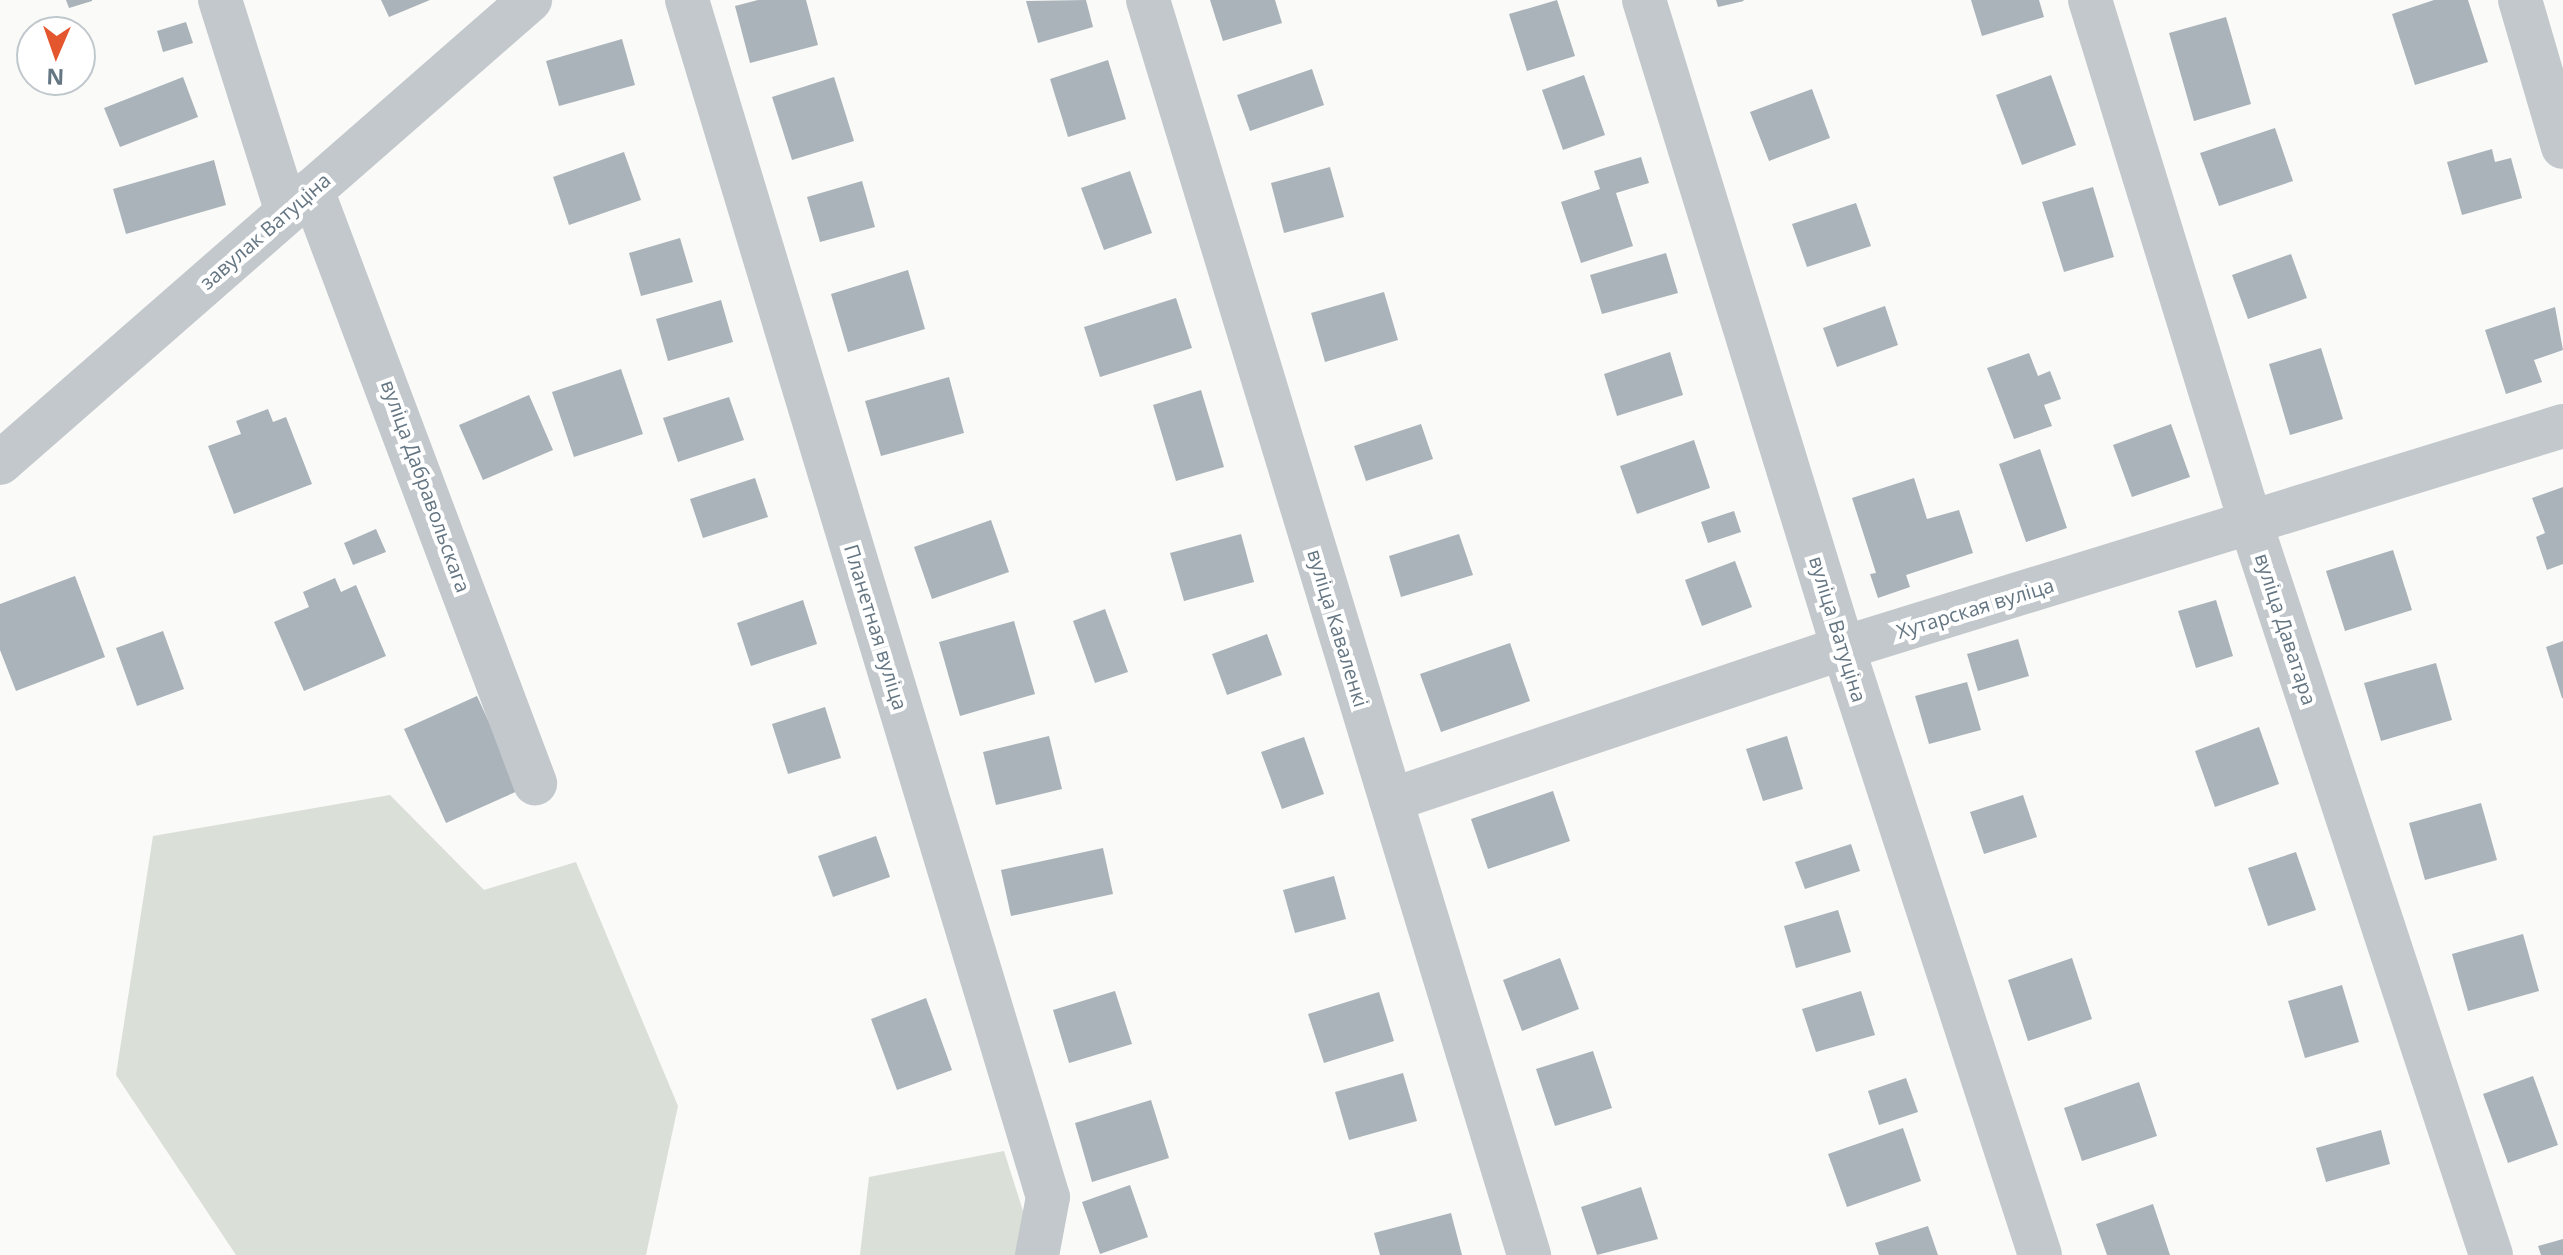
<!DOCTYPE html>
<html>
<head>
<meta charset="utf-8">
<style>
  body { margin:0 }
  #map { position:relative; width:2563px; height:1255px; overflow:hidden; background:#fafaf8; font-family:"Open Sans",sans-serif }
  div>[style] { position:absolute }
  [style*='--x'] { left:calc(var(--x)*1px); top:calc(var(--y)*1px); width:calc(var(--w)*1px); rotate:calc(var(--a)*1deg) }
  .green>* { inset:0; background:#dadfd7 }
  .building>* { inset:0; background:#aab3b9 }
  .minor>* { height:44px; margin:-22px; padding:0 22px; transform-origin:22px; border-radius:22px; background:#c3c8cc }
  span { translate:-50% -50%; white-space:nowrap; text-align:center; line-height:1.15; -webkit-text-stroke:8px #fff; paint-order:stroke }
  .street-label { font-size:20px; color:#657683 }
  .north { position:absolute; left:16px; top:16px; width:80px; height:80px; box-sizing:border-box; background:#fff; border:2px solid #c1c8cd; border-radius:50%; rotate:182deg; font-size:22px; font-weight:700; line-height:32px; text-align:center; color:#657683 }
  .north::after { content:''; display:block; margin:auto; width:28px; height:36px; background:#e4572e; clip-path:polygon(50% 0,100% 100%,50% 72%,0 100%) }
</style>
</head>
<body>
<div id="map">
  <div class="green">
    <i style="clip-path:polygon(390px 795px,484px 890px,576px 862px,678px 1106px,646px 1255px,236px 1255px,116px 1075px,153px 836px)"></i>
    <i style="clip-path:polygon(1004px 1151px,1023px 1211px,1020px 1255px,860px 1255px,869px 1177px)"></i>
  </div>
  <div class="building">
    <i style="clip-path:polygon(66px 0,92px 0,92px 1px,69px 8px)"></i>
    <i style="clip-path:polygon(381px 0,430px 0,389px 17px)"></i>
    <i style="clip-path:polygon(758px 0,806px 0,818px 45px,750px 63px,735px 6px)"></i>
    <i style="clip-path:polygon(1086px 0,1093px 27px,1038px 43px,1026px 1px)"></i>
    <i style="clip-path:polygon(1210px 0,1275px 0,1282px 23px,1223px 41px)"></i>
    <i style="clip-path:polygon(1557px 0,1575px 56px,1527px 71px,1509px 14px)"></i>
    <i style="clip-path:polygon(1716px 0,1743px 0,1744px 1px,1718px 7px)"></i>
    <i style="clip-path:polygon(1971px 0,2039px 0,2044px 17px,1982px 36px)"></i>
    <i style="clip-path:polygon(2434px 0,2468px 0,2488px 62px,2415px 85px,2392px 14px)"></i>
    <i style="clip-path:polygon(2226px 17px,2251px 104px,2194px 121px,2169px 33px)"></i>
    <i style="clip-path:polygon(186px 22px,193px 43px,163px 52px,157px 31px)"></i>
    <i style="clip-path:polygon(622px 39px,635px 85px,559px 106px,546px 61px)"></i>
    <i style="clip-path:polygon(1108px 60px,1126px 119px,1068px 137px,1050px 79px)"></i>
    <i style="clip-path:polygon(1312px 69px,1324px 105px,1250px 131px,1237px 95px)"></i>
    <i style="clip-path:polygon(1584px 75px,1605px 135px,1563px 150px,1542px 90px)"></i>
    <i style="clip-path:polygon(2051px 75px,2076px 145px,2022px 165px,1996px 95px)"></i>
    <i style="clip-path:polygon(183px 77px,198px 117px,120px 147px,104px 108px)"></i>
    <i style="clip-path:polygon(834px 77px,854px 141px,792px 160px,772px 97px)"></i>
    <i style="clip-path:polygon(1812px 89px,1830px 138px,1769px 161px,1750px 112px)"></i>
    <i style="clip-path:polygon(2275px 128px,2293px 181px,2219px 206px,2200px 153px)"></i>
    <i style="clip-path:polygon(2492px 149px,2495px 162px,2511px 158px,2522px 198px,2462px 215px,2447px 162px)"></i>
    <i style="clip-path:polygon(624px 152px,641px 200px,569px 225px,553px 177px)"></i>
    <i style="clip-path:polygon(1641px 157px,1649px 183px,1616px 193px,1633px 246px,1581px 263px,1561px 202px,1600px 189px,1594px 171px)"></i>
    <i style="clip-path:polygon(214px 160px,226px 205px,126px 234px,113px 189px)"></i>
    <i style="clip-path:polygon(1330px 167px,1344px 217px,1284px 233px,1271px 183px)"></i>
    <i style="clip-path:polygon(1130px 171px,1152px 233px,1104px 250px,1081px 188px)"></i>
    <i style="clip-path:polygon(862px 181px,875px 227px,820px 242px,807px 197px)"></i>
    <i style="clip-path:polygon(2093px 187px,2114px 257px,2064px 272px,2042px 202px)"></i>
    <i style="clip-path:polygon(1856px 203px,1871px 246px,1807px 267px,1792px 224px)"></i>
    <i style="clip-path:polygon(680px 238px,693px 282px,641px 296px,629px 253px)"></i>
    <i style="clip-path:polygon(1666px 253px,1678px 293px,1602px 314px,1590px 275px)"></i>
    <i style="clip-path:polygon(2291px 254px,2307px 298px,2248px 319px,2232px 275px)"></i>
    <i style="clip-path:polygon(908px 270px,925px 329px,848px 352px,831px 294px)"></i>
    <i style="clip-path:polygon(1384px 292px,1398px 340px,1325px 362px,1311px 313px)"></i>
    <i style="clip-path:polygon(1176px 298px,1192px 348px,1100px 377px,1084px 327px)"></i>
    <i style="clip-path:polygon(721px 300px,733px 342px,668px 361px,656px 319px)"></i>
    <i style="clip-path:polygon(1885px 306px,1898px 345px,1837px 367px,1823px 328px)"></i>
    <i style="clip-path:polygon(2555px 307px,2563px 350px,2534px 360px,2542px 382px,2506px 394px,2485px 330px)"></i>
    <i style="clip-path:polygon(2321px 348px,2343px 419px,2290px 435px,2269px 364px)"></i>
    <i style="clip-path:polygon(1670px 352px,1683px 395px,1617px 416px,1604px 374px)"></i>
    <i style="clip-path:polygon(2029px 353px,2038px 376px,2050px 371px,2061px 399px,2044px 405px,2052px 426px,2014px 439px,1987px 368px)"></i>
    <i style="clip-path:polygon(621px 369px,643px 434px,574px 457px,552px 392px)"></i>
    <i style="clip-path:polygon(949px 377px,964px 433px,881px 456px,865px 401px)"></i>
    <i style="clip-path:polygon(1201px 390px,1224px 467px,1176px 481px,1153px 405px)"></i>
    <i style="clip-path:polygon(529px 395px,553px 450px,483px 480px,459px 425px)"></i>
    <i style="clip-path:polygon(729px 397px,744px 440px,678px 462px,663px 418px)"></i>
    <i style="clip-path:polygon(268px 409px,273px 422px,286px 417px,312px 484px,234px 514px,208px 446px,241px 434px,236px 421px)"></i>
    <i style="clip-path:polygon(1421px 424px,1433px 459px,1366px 481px,1354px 446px)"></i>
    <i style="clip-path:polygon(2171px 424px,2190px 477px,2132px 497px,2113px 445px)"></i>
    <i style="clip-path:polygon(1694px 440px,1710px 488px,1637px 514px,1620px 466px)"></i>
    <i style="clip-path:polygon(2040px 449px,2067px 528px,2026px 542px,1999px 464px)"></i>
    <i style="clip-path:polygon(755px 478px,768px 517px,703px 538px,690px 499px)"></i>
    <i style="clip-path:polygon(1914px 478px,1927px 519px,1959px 510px,1973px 553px,1906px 575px,1910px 587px,1878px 598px,1870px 574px,1876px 573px,1852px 498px)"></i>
    <i style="clip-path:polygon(2563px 487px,2563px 564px,2547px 570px,2536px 537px,2545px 533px,2532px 498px)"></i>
    <i style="clip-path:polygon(1734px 511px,1741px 532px,1708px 543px,1701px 522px)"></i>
    <i style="clip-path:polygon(991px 520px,1009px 572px,932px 599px,914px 547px)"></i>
    <i style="clip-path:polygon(376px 529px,386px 552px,353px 565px,344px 543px)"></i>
    <i style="clip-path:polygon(1241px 534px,1254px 582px,1184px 601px,1170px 553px)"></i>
    <i style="clip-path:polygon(1459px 534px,1473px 575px,1401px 597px,1389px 556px)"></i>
    <i style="clip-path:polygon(2393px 550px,2412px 610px,2345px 631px,2326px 571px)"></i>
    <i style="clip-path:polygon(1735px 561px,1752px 607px,1702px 626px,1685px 580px)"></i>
    <i style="clip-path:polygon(75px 576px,105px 657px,16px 691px,0 650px,0 604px)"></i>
    <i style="clip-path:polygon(335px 578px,341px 592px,356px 585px,386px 656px,304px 691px,274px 622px,309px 607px,303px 592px)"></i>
    <i style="clip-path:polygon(803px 600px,817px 644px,751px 666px,737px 623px)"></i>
    <i style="clip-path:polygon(2216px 600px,2233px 656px,2196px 668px,2178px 611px)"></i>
    <i style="clip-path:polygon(1105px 609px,1128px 672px,1095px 683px,1073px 621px)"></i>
    <i style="clip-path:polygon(1014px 621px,1035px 694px,960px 716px,939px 642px)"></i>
    <i style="clip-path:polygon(163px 631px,184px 689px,137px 706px,116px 648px)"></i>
    <i style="clip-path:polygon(1267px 634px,1282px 675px,1227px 695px,1212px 654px)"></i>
    <i style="clip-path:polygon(2018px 639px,2029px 676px,1978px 691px,1967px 654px)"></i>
    <i style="clip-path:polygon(2563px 641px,2563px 698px,2562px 698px,2546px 647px)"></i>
    <i style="clip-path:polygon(1510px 643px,1530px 701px,1441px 732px,1420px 674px)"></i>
    <i style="clip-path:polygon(2436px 663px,2452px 720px,2381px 741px,2364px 683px)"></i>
    <i style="clip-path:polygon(1967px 682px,1981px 730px,1929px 744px,1915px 696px)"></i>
    <i style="clip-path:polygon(477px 696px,520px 790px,446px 823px,404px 729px)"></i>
    <i style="clip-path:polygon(825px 707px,841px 758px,788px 774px,772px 724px)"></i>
    <i style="clip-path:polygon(2259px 727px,2279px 784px,2215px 807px,2195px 751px)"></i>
    <i style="clip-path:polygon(1049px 736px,1062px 789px,996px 805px,983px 752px)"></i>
    <i style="clip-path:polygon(1787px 736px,1803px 789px,1763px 801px,1746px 749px)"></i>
    <i style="clip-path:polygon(1304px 737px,1324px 794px,1282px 809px,1261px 752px)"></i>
    <i style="clip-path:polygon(1553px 791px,1570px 841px,1488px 869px,1471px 819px)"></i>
    <i style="clip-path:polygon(2023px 795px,2037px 837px,1984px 854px,1970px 812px)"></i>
    <i style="clip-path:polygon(2481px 803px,2497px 860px,2425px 880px,2409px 823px)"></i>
    <i style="clip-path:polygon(876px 836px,890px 877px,833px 897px,818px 856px)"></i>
    <i style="clip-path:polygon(1851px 844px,1860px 871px,1805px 889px,1795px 862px)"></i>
    <i style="clip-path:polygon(1103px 848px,1113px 894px,1011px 916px,1001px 870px)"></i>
    <i style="clip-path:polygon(2296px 852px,2316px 910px,2268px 926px,2248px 868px)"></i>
    <i style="clip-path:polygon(1334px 876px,1346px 919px,1295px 933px,1283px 890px)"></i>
    <i style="clip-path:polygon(1838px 910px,1851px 952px,1796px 968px,1784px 926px)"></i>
    <i style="clip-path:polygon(2523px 934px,2539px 991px,2468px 1011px,2452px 954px)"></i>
    <i style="clip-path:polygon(1560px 958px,1579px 1009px,1522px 1031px,1503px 980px)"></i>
    <i style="clip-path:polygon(2072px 958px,2092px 1019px,2028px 1041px,2008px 980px)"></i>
    <i style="clip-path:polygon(2342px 985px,2359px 1042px,2305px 1058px,2288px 1001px)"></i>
    <i style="clip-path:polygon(1115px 991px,1132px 1044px,1069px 1063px,1053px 1010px)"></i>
    <i style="clip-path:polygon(1861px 991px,1875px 1035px,1816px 1052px,1802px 1009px)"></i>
    <i style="clip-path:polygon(1379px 992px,1394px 1041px,1324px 1063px,1308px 1014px)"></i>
    <i style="clip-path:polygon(926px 998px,952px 1070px,897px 1090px,871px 1019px)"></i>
    <i style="clip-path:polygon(1593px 1051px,1612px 1108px,1555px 1126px,1536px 1069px)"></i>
    <i style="clip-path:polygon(1403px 1073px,1417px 1121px,1349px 1140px,1335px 1092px)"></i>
    <i style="clip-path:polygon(2533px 1076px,2558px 1145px,2508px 1163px,2483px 1094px)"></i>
    <i style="clip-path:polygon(1906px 1078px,1918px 1112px,1879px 1125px,1868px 1091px)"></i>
    <i style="clip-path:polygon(2139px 1082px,2157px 1136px,2082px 1161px,2064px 1108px)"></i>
    <i style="clip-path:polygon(1151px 1100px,1169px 1158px,1092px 1182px,1075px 1123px)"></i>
    <i style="clip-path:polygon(1903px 1128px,1921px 1181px,1847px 1207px,1828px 1154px)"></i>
    <i style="clip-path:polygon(2381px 1130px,2390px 1164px,2326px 1182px,2316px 1148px)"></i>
    <i style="clip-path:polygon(1130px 1185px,1148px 1237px,1100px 1254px,1082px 1202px)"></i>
    <i style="clip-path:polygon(1641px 1187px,1658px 1239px,1597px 1255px,1581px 1207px)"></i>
    <i style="clip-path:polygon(2153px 1204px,2170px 1255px,2107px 1255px,2096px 1224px)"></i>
    <i style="clip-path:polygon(1451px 1213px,1462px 1255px,1380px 1255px,1374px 1233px)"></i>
    <i style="clip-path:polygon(1928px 1226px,1938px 1255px,1879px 1255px,1875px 1243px)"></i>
    <i style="clip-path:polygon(2563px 1239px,2563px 1255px,2541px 1255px,2538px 1246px)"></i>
  </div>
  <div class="minor">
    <i style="--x:220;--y:0;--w:222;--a:72.5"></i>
    <i style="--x:687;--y:0;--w:1250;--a:73.22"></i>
    <i style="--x:1048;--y:1197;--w:59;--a:100.7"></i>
    <i style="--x:1148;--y:0;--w:1312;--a:73.11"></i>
    <i style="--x:1644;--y:0;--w:678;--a:72.93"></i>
    <i style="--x:1843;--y:648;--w:638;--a:72.02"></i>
    <i style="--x:2090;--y:0;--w:548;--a:72.92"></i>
    <i style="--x:2251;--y:524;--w:769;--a:71.82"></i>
    <i style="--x:2520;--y:0;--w:153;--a:73.7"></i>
    <i style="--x:312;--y:190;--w:634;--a:69.39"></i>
    <i style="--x:0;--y:463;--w:704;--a:-41.14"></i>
    <i style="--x:1391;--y:800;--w:477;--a:-18.6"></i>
    <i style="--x:1843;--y:648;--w:753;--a:-17.14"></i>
  </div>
  <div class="street-label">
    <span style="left:265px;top:231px;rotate:-41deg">завулак Ватуціна</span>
    <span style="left:426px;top:486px;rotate:70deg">вуліца Дабравольскага</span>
    <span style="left:1975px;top:608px;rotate:-17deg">Хутарская вуліца</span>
    <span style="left:876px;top:627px;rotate:73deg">Планетная вуліца</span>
    <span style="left:1338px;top:628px;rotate:73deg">вуліца Каваленкі</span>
    <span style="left:1838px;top:629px;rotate:73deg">вуліца Ватуціна</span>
    <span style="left:2286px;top:629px;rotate:72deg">вуліца Даватара</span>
  </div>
  <div class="north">N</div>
</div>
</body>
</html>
